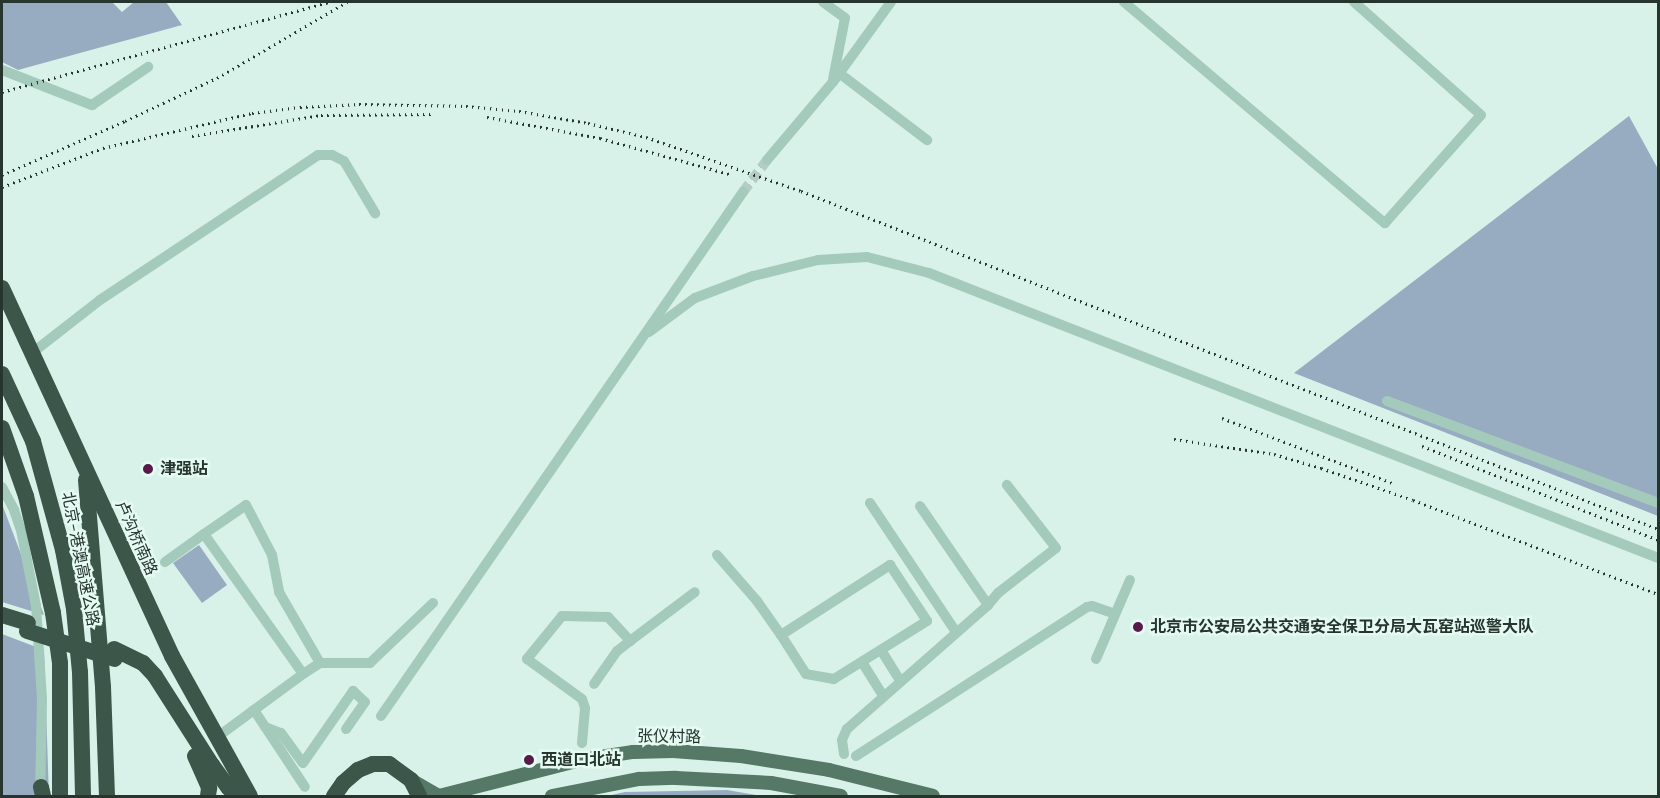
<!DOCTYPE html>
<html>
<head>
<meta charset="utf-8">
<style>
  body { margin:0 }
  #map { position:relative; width:1660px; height:798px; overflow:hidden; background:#d8f2ea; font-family:"DM Sans","Noto Sans SC",sans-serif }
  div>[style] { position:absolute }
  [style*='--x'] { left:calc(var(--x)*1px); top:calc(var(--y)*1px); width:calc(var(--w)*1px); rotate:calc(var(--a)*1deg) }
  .green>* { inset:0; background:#98acc1 }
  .minor-tunnel>* { height:10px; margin-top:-5px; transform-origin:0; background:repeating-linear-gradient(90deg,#b4ccc4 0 10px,transparent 0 15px) }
  .minor>* { height:10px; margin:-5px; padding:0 5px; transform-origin:5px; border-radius:5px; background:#a4cabc }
  .major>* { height:14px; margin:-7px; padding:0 7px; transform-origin:7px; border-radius:7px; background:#567867 }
  .highway>* { height:16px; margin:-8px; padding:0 8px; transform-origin:8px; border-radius:8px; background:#3c5649 }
  .rail>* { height:3px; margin-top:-1.5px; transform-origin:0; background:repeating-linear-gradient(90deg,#26352d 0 1.5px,transparent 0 6px) }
  .highway-bridge>* { height:16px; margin:-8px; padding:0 8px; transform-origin:8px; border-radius:8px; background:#3c5649 }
  .dots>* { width:16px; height:16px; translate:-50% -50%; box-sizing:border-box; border:3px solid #e4faf3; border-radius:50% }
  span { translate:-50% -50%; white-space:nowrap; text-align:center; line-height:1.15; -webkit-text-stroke:5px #e4faf3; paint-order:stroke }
  .poi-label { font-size:16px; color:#26352d; font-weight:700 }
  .left { translate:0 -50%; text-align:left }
  .street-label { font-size:16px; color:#26352d }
  .frame { position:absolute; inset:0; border:3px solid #26352d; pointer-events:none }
</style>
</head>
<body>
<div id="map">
  <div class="green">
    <i style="clip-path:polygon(2px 2px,112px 2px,122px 12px,134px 2px,166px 2px,182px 25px,18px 70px,2px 62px)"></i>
    <i style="clip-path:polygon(1629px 116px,1658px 169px,1658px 516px,1294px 373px)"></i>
    <i style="clip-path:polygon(2px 504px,44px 615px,2px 602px)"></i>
    <i style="clip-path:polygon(199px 545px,227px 585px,202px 603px,173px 563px)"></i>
    <i style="clip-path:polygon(2px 634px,44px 650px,49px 796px,2px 796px)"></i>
    <i style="clip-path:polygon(727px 790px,762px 796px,607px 796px,625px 792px)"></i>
  </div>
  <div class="minor-tunnel">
    <i style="--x:743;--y:192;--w:40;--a:-53"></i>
  </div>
  <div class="minor">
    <i style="--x:823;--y:2;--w:27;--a:36"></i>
    <i style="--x:845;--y:18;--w:62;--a:101.1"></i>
    <i style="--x:1124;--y:2;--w:342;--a:40.3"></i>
    <i style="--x:1385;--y:223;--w:144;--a:-48.4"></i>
    <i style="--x:1481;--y:115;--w:170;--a:-138.3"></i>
    <i style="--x:2;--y:70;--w:97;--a:21.3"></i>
    <i style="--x:92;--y:105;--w:68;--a:-34.2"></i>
    <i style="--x:839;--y:73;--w:111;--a:37.3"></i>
    <i style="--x:767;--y:160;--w:102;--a:-49.8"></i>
    <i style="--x:833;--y:82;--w:99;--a:-54.1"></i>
    <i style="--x:649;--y:332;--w:57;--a:-36.5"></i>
    <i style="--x:695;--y:298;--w:62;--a:-20.8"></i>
    <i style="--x:753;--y:276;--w:67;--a:-13.8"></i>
    <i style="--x:818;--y:260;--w:49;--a:-3.5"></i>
    <i style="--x:867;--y:257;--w:64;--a:14.5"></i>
    <i style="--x:929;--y:273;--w:783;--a:21.35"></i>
    <i style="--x:32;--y:353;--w:86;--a:-37.9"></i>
    <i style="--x:100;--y:300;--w:262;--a:-33.6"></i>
    <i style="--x:318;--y:155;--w:14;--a:0"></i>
    <i style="--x:332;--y:155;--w:13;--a:27"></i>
    <i style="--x:344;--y:161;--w:61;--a:59.2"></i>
    <i style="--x:1387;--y:401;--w:290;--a:20.6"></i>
    <i style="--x:2;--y:487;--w:26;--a:62"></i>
    <i style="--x:14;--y:510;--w:21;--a:71"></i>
    <i style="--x:21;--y:530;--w:77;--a:78.8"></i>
    <i style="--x:36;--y:606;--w:94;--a:86.3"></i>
    <i style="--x:42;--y:700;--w:93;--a:91.2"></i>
    <i style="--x:870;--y:503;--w:155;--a:56.3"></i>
    <i style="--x:204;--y:534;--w:51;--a:-34.6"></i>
    <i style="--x:246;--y:505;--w:56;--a:62.5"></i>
    <i style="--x:272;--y:555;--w:38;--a:79"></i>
    <i style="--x:279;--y:592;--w:82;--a:60"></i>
    <i style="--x:320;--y:663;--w:20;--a:147"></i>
    <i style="--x:717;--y:555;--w:61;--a:49"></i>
    <i style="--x:757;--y:601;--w:42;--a:54.8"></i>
    <i style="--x:165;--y:562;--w:48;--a:-35.7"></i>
    <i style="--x:204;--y:534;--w:171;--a:54.7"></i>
    <i style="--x:303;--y:674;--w:108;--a:143.7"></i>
    <i style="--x:890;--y:565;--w:67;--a:56.5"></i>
    <i style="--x:927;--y:621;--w:110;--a:148.1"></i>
    <i style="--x:834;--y:679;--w:28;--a:-170"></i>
    <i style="--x:806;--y:674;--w:46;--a:-122.7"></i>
    <i style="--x:781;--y:635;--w:130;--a:-32.7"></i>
    <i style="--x:988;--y:605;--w:16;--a:-50"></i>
    <i style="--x:998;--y:593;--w:73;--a:-37.8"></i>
    <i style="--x:1056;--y:548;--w:80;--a:-127.9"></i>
    <i style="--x:630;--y:641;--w:81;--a:-37"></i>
    <i style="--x:881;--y:650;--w:36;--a:58"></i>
    <i style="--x:1096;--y:659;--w:86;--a:-66.7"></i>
    <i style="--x:862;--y:662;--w:39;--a:58"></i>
    <i style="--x:320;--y:663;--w:50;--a:0"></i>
    <i style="--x:370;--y:663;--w:87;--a:-43.6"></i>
    <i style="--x:254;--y:710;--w:92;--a:56.5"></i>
    <i style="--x:381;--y:716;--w:637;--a:-55.36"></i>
    <i style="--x:265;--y:727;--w:17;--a:21"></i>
    <i style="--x:281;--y:733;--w:37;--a:54"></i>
    <i style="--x:303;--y:763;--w:88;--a:-55.2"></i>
    <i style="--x:353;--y:691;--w:16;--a:43"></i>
    <i style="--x:365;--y:702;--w:33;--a:125"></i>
    <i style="--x:582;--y:743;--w:35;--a:-85"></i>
    <i style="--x:585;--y:708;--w:9;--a:-108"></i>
    <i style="--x:582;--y:699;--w:68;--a:-144"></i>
    <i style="--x:527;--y:659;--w:55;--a:-50.9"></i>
    <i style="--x:562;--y:616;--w:46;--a:1.2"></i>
    <i style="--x:608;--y:617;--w:33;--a:47"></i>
    <i style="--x:630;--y:641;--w:16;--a:142"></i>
    <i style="--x:617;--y:651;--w:40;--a:124.9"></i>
    <i style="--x:844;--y:754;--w:14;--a:-98"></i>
    <i style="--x:842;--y:740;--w:12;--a:-66"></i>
    <i style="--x:847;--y:729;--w:188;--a:-41.3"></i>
    <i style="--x:988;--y:605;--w:120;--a:-124.5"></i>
    <i style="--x:856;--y:756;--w:275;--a:-32.8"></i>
    <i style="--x:1087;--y:607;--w:5;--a:-11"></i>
    <i style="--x:1092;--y:606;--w:24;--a:19"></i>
  </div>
  <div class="major">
    <i style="--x:411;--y:780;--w:32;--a:30"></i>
    <i style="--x:439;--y:796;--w:146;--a:-14.3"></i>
    <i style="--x:580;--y:760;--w:54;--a:-8.6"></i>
    <i style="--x:633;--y:752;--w:40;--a:-1.4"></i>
    <i style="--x:673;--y:751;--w:68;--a:4.2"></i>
    <i style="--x:741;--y:756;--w:89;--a:9"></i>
    <i style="--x:829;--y:770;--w:107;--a:14"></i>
    <i style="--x:552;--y:796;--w:89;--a:-11.1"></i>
    <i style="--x:639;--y:779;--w:37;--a:-2"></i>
    <i style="--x:676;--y:778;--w:95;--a:3"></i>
    <i style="--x:771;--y:783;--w:71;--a:10.5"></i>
  </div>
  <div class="highway">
    <i style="--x:2;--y:288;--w:405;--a:65.2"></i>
    <i style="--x:172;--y:656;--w:160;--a:60.9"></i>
    <i style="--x:2;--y:374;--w:74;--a:65.2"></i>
    <i style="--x:33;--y:441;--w:113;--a:74.6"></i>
    <i style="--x:63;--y:550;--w:60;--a:79.4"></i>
    <i style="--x:74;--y:609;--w:63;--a:84.6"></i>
    <i style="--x:80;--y:672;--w:124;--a:88.6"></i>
    <i style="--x:2;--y:428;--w:72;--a:70.6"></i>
    <i style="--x:26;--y:496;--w:120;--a:77"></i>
    <i style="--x:53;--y:613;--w:50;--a:82"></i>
    <i style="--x:60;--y:663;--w:133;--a:90"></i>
    <i style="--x:86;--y:480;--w:208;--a:85.3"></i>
    <i style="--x:103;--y:687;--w:109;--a:87.9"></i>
    <i style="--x:2;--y:615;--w:27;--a:17"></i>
    <i style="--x:114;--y:649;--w:32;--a:26"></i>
    <i style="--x:143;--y:663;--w:18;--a:47"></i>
    <i style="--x:155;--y:676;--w:106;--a:57.4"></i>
    <i style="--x:212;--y:765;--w:29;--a:54"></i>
    <i style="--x:229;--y:788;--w:14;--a:36"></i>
    <i style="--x:195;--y:756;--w:35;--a:66"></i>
    <i style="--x:209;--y:788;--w:8;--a:97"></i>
    <i style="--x:41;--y:787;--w:9;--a:77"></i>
    <i style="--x:334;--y:796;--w:16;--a:-55"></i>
    <i style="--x:343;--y:783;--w:20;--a:-41"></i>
    <i style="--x:358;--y:770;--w:16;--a:-22"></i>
    <i style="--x:373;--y:764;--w:16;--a:0"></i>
    <i style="--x:389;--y:764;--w:27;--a:36"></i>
    <i style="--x:411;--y:780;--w:18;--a:63"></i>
  </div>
  <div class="rail">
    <i style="--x:2;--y:92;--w:339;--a:-15.4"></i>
    <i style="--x:487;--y:117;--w:115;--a:10.5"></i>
    <i style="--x:600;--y:138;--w:134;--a:15.6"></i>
    <i style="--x:192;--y:136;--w:131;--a:-9.2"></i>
    <i style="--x:321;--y:115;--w:112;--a:-0.5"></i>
    <i style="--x:2;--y:175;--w:134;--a:-23.7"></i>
    <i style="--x:125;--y:121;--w:102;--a:-25.1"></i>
    <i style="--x:217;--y:78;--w:151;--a:-30.3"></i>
    <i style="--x:2;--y:187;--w:108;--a:-21.1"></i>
    <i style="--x:103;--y:148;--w:153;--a:-13.2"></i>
    <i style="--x:252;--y:113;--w:48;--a:-7.1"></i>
    <i style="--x:300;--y:107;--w:59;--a:-2.9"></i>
    <i style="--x:359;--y:104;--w:107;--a:1.1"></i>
    <i style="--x:466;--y:106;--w:53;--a:5.4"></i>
    <i style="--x:519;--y:111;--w:70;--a:9.9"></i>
    <i style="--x:588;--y:123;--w:60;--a:13.6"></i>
    <i style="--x:646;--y:137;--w:164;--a:19.2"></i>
    <i style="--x:801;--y:191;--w:921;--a:21.52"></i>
    <i style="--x:1222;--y:418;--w:182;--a:20.9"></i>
    <i style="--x:1174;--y:439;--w:101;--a:8.5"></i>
    <i style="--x:1274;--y:454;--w:49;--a:16.6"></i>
    <i style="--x:1321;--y:468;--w:97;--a:19.2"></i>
    <i style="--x:1413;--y:500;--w:262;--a:21"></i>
    <i style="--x:1422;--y:446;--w:254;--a:21.7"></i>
  </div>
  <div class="highway-bridge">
    <i style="--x:27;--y:631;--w:92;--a:17.7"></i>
  </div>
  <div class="dots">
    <i style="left:148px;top:469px;background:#571a49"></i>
    <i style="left:1138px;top:627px;background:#571a49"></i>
    <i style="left:529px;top:760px;background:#571a49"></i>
  </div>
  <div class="poi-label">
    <span class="left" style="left:160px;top:469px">津强站</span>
    <span class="left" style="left:1150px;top:627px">北京市公安局公共交通安全保卫分局大瓦窑站巡警大队</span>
    <span class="left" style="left:541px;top:760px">西道口北站</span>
  </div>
  <div class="street-label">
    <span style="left:136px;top:538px;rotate:66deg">卢沟桥南路</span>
    <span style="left:80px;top:559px;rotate:79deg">北京-港澳高速公路</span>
    <span style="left:669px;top:737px;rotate:1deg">张仪村路</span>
  </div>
  <div class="frame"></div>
</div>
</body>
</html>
